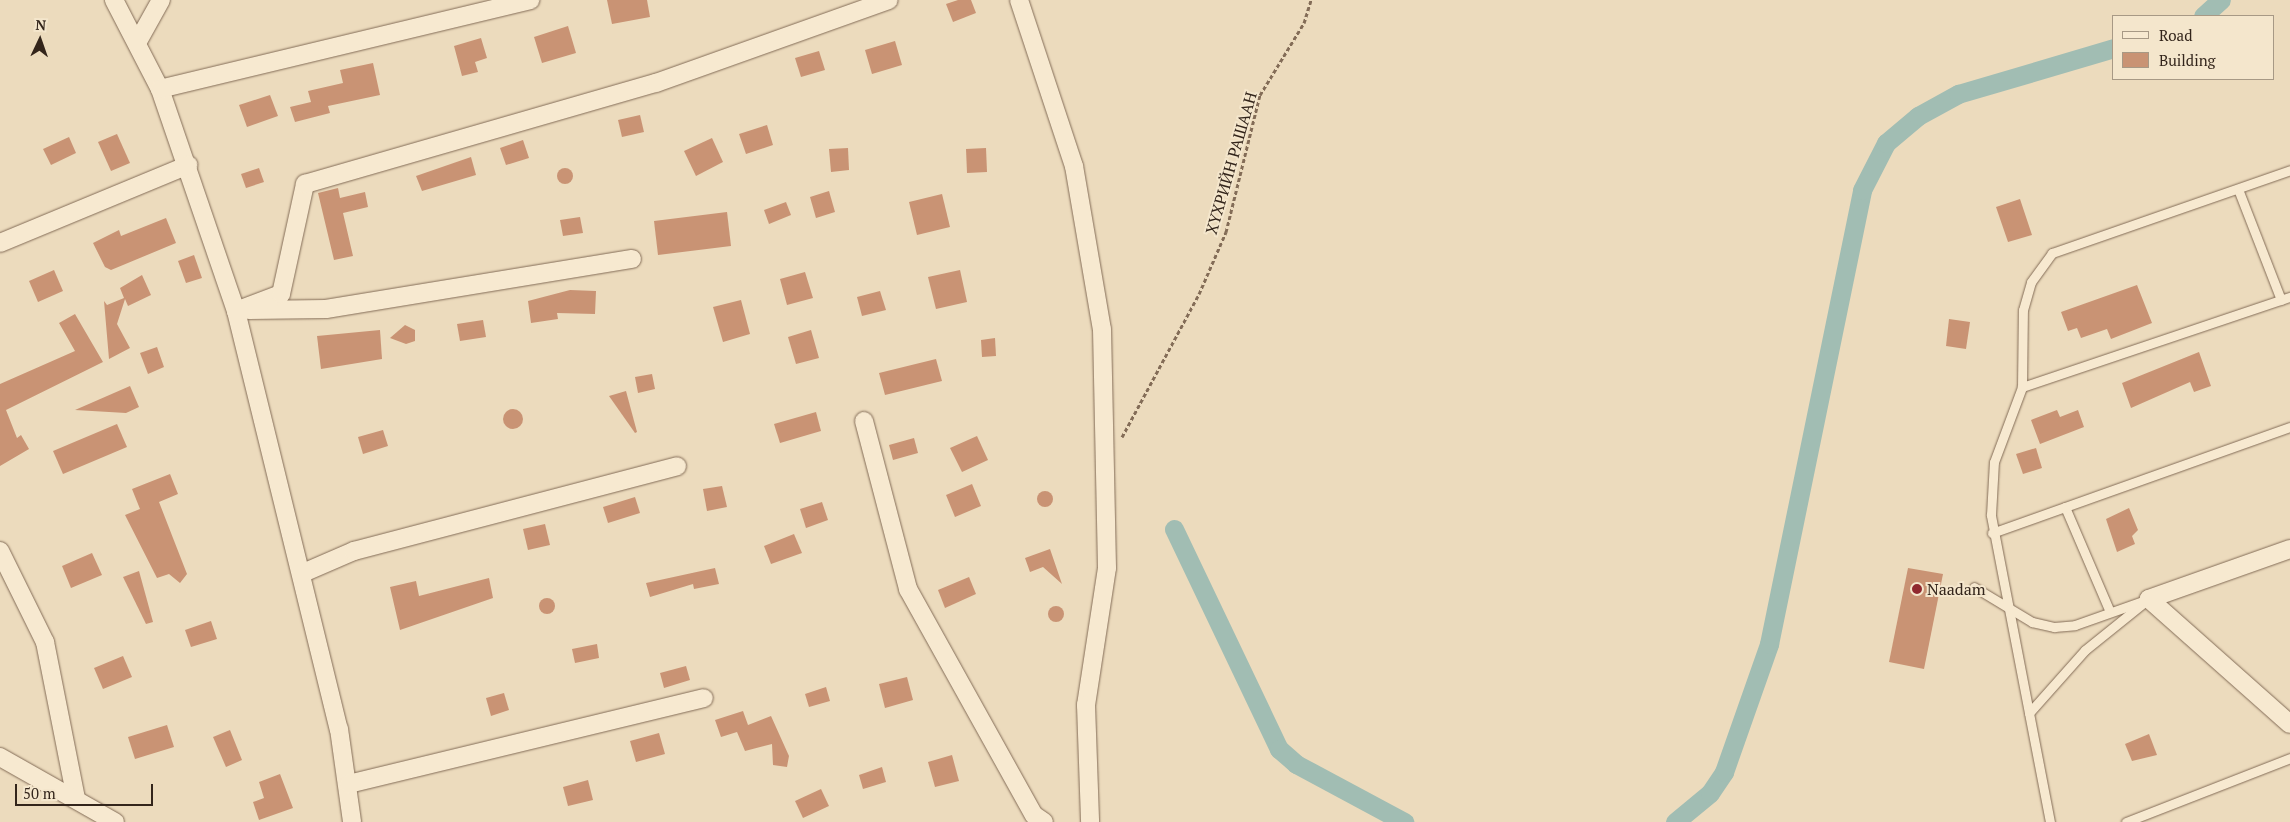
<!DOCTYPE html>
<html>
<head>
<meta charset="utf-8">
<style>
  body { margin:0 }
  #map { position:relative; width:2290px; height:822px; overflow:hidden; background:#ecdbbd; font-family:"PT Serif",serif }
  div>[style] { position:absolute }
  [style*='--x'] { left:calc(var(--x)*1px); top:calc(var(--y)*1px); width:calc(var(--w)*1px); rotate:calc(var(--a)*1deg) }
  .canal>* { height:19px; margin:-9.5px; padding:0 9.5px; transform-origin:9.5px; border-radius:9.5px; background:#a1bdb3 }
  .building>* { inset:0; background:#c99374 }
  .round { border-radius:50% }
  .path>* { height:3px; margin-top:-1.5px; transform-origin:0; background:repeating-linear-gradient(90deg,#836c57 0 4px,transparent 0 6.5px) }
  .roads { filter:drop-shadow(0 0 1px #836c57) drop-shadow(0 0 1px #836c57) }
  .lane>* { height:9px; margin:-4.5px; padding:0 4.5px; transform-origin:4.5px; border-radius:4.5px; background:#f7e9d0 }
  .street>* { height:18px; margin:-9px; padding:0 9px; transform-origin:9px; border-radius:9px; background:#f7e9d0 }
  .dots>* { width:14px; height:14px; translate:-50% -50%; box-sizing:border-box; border:2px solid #f4e6cc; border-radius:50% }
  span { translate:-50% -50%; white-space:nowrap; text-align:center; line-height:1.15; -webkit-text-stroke:4px #f4e6cc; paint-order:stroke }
  .street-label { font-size:16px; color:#33251b }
  .poi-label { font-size:16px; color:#33251b }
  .left { translate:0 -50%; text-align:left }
  .legend { position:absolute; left:2112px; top:15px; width:162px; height:65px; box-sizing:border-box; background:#f4e6cc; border:1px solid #a79985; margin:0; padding:6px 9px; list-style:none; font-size:15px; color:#33251b }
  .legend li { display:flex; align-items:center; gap:10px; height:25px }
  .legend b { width:25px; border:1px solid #a79985 }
  .north { position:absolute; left:15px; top:15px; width:50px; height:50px; -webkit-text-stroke:4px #f4e6cc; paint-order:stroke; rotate:3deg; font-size:14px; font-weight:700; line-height:20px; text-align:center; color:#33251b }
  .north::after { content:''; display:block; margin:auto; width:18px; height:22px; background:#33251b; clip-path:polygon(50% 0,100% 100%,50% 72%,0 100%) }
  .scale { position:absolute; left:15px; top:784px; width:138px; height:22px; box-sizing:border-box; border:2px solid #33251b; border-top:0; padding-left:6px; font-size:15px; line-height:18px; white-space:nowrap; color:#33251b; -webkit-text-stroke:4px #f4e6cc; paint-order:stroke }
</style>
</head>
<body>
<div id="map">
  <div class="canal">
    <i style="--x:2203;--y:16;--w:24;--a:-42"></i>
    <i style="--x:1174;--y:529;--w:244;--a:64.5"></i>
    <i style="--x:1279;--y:749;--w:23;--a:41"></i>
    <i style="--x:1296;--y:764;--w:123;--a:28.2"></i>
    <i style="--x:1675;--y:822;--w:45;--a:-39.6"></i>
    <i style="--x:1710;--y:793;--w:25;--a:-56"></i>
    <i style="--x:1724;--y:772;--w:136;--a:-70.6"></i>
    <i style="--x:1769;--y:644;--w:463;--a:-78.4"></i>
    <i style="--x:1862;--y:190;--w:53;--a:-62.9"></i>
    <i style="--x:1886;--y:143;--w:42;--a:-40.2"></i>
    <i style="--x:1918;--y:116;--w:46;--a:-28.8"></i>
    <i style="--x:1958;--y:94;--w:163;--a:-16.4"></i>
  </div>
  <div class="building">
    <i style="clip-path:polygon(607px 0,647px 0,650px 17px,612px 24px)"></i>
    <i style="clip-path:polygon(958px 0,971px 0,976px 13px,953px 22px,946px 4px)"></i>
    <i style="clip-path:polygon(568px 26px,576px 53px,542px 63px,534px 37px)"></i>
    <i style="clip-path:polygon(481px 38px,487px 58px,475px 62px,478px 72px,462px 76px,454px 46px)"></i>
    <i style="clip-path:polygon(895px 41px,902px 65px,872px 74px,865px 50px)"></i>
    <i style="clip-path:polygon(819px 51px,825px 70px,801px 77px,795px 58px)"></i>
    <i style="clip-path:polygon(373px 63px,380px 95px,328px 106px,330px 113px,295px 122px,290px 107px,311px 102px,308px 91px,343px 83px,340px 70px)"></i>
    <i style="clip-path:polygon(270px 95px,278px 116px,247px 127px,239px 105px)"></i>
    <i style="clip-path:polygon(640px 115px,644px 132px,622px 137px,618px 120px)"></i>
    <i style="clip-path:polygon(767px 125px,773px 145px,746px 154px,739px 134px)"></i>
    <i style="clip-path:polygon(117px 134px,130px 163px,111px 171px,98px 142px)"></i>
    <i style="clip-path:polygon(69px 137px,76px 153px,51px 165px,43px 149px)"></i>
    <i style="clip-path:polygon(712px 138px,723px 162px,696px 176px,684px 151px)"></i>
    <i style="clip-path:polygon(523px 140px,529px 158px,506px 165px,500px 148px)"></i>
    <i style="clip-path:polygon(848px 148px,849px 170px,831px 172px,829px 149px)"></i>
    <i style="clip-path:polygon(986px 148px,987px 172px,967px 173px,966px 149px)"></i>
    <i style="clip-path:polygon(471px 157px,476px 175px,422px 191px,416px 176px)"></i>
    <i style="clip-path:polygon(259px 168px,264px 182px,246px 188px,241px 174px)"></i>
    <i class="round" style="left:557px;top:168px;width:16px;height:16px"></i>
    <i style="clip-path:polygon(338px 188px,340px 198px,365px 192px,368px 207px,343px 213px,353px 256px,334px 260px,318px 193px)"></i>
    <i style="clip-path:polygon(829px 191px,835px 212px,816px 218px,810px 197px)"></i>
    <i style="clip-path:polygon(942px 194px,950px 227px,917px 235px,909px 202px)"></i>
    <i style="clip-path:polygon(2020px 199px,2032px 235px,2008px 242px,1996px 207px)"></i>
    <i style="clip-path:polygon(786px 202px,791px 215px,769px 224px,764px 210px)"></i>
    <i style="clip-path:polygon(727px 212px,731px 246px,658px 255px,654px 221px)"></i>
    <i style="clip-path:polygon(580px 217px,583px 233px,563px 236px,560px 220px)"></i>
    <i style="clip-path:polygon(166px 218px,176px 243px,111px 270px,105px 267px,93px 243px,119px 230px,121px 236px)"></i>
    <i style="clip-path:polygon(194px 255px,202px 278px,186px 283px,178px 261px)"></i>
    <i style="clip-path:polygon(54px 270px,63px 291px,38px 302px,29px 281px)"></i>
    <i style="clip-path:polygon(960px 270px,967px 302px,936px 309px,928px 277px)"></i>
    <i style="clip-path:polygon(805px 272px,813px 298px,787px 305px,780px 279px)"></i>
    <i style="clip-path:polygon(142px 275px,151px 295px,128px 306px,125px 299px,117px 324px,130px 348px,109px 359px,104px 301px,107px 305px,124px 298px,120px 288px)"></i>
    <i style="clip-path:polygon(2137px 285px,2152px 323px,2111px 339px,2107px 329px,2081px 338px,2077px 328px,2068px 331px,2061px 312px)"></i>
    <i style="clip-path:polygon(570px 290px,596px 291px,595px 314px,557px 313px,558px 319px,531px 323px,528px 301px)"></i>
    <i style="clip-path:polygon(880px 291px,886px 310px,862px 316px,857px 297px)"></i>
    <i style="clip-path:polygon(741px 300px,750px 334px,723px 342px,713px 307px)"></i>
    <i style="clip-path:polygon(75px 314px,103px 362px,6px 410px,17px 438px,21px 435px,29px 449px,0 466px,0 384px,75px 351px,59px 323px)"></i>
    <i style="clip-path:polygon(1949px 319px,1970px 322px,1966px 349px,1946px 346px)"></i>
    <i style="clip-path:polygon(483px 320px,486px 337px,460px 341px,457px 324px)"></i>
    <i style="clip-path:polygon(405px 325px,415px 330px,415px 341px,406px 344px,390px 338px)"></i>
    <i style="clip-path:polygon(380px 330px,382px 359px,321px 369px,317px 336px)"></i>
    <i style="clip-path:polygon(811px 330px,819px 358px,796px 364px,788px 337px)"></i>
    <i style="clip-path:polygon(995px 338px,996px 356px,982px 357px,981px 340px)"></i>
    <i style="clip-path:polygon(157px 347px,164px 367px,148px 374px,140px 353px)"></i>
    <i style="clip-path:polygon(2199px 352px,2211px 386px,2194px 392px,2190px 382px,2131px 408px,2122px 383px)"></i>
    <i style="clip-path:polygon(936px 359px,942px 381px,885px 395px,879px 373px)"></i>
    <i style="clip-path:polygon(652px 374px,655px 389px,638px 393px,635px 377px)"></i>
    <i style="clip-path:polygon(130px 386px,139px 407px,126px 413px,75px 410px)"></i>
    <i style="clip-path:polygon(626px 391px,637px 432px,635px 433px,609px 396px)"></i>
    <i class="round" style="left:503px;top:409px;width:20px;height:20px"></i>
    <i style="clip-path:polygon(2057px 410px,2060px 417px,2078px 410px,2084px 427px,2040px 444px,2031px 420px)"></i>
    <i style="clip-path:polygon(816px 412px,821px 431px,780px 443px,774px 424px)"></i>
    <i style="clip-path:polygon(117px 424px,127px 447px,63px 474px,53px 451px)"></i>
    <i style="clip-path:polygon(383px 430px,388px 446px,363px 454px,358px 437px)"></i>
    <i style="clip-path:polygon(977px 436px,988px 460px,962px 472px,950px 448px)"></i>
    <i style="clip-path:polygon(914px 438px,918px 453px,893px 460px,889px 445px)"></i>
    <i style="clip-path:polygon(2036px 448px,2042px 468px,2023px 474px,2016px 454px)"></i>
    <i style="clip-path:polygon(170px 474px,178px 494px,159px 502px,187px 574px,180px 583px,169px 574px,157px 578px,125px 515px,140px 509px,132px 489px)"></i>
    <i style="clip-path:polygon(972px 484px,981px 506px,955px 517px,946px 495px)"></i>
    <i style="clip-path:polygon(722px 486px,727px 507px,707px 511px,703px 489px)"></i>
    <i class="round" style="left:1037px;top:491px;width:16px;height:16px"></i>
    <i style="clip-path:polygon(635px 497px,640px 513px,608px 523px,603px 507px)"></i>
    <i style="clip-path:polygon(822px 502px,828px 520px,806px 528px,800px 509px)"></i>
    <i style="clip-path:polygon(2129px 508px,2138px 530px,2132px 536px,2135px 544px,2117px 552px,2106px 519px)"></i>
    <i style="clip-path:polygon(545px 524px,550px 545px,528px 550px,523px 529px)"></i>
    <i style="clip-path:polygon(794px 534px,802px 553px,771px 564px,764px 546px)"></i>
    <i style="clip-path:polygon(1050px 549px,1062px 584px,1043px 567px,1030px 572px,1025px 558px)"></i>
    <i style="clip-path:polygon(92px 553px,102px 575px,71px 588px,62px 566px)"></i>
    <i style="clip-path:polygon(715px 568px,719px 584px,694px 589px,693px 584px,650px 597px,646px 583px)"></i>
    <i style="clip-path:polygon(1908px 568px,1943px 574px,1924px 669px,1889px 662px)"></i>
    <i style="clip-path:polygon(139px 571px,153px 622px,146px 624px,123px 577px)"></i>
    <i style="clip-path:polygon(969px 577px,976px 594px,945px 608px,938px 590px)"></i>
    <i style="clip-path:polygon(489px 578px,493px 598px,400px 630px,390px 587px,416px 581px,419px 596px)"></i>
    <i class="round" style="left:539px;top:598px;width:16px;height:16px"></i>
    <i class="round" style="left:1048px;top:606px;width:16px;height:16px"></i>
    <i style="clip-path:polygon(211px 621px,217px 639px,191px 647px,185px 630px)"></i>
    <i style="clip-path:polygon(597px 644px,599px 658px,575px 663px,572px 649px)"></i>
    <i style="clip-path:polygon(123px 656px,132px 677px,103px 689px,94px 668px)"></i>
    <i style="clip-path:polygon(686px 666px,690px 680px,664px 688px,660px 673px)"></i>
    <i style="clip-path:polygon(907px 677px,913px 700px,885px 708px,879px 684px)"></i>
    <i style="clip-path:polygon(826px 687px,830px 701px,809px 707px,805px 694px)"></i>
    <i style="clip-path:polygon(504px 693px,509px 710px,491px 716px,486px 698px)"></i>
    <i style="clip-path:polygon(743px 711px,748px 725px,771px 716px,789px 756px,787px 767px,773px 765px,772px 744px,745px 751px,737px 732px,721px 737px,715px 720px)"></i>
    <i style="clip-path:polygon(167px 725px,174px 747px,135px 759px,128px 737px)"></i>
    <i style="clip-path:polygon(230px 730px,242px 760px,226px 767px,213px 737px)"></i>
    <i style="clip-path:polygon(659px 733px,665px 754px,636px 762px,630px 741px)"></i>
    <i style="clip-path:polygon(2149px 734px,2157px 755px,2132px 761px,2125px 744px)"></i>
    <i style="clip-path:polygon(952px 755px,959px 781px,935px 787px,928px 762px)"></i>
    <i style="clip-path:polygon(882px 767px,886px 782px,863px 789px,859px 775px)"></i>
    <i style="clip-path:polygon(280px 774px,293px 808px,259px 820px,253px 802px,264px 798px,259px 782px)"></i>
    <i style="clip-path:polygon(588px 780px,593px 800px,568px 806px,563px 787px)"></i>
    <i style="clip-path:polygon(821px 789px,829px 806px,803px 818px,795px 801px)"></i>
  </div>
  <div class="path">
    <i style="--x:1122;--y:437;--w:162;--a:-61.7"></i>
    <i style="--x:1199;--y:294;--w:68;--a:-66.5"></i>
    <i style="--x:1226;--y:232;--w:141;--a:-76.1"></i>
    <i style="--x:1260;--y:95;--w:84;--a:-58.6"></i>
    <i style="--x:1304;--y:23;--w:24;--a:-73"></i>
  </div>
  <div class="roads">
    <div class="lane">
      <i style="--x:2238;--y:189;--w:119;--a:68.8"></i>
      <i style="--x:2022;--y:387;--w:283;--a:-18.6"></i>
      <i style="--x:2065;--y:507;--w:114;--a:66.8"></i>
      <i style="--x:1992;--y:533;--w:316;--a:-19.6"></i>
      <i style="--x:1974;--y:587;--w:68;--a:31.1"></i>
      <i style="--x:2032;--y:622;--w:23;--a:13"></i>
      <i style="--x:2054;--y:627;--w:21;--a:-5"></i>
      <i style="--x:2075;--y:625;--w:78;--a:-19.4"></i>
      <i style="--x:2029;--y:713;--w:84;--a:-48.4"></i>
      <i style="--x:2085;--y:650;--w:73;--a:-38.9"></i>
      <i style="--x:2050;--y:822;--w:313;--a:-100.9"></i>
      <i style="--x:1991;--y:515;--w:53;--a:-86.8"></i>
      <i style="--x:1994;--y:462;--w:80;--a:-69.5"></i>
      <i style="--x:2022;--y:387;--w:77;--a:-89.3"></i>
      <i style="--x:2023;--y:310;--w:29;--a:-74"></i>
      <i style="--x:2031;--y:282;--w:36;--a:-54"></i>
      <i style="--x:2052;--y:253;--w:252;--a:-19.2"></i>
      <i style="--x:2126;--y:822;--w:176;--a:-21.3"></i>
    </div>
    <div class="street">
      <i style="--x:114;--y:0;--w:100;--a:62.7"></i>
      <i style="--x:160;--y:89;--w:235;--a:71.1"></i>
      <i style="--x:236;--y:311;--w:431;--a:76.2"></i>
      <i style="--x:339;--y:729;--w:94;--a:82"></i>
      <i style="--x:1019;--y:0;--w:175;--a:71.7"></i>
      <i style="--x:1074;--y:166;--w:165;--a:80.3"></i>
      <i style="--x:1102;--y:329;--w:239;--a:88.8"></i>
      <i style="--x:1107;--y:568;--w:139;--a:98.7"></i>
      <i style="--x:1086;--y:705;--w:117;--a:88"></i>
      <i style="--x:137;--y:43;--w:49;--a:-60.8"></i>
      <i style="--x:160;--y:89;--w:381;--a:-13.5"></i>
      <i style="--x:0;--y:243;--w:204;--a:-22.5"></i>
      <i style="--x:249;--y:310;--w:77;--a:-0.7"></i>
      <i style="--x:326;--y:309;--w:310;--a:-9.3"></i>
      <i style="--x:236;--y:311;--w:48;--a:-20.7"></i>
      <i style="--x:281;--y:294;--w:113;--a:-77.7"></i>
      <i style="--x:305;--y:184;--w:365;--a:-16.1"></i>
      <i style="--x:656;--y:83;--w:247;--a:-19.6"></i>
      <i style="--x:864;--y:421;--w:174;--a:75.3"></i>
      <i style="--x:908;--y:589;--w:259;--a:60.9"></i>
      <i style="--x:1034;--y:815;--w:12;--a:35"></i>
      <i style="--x:2290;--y:549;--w:150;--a:160.5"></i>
      <i style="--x:2149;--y:599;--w:188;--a:41.6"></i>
      <i style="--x:0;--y:551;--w:102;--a:63.7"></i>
      <i style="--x:45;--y:642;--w:159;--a:78.8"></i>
      <i style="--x:303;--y:573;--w:56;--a:-23.3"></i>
      <i style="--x:354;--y:551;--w:334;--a:-14.7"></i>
      <i style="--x:0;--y:757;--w:132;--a:29.5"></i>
      <i style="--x:349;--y:784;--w:365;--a:-13.6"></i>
    </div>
  </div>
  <div class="dots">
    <i style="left:1917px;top:589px;background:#90292f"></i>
  </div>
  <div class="street-label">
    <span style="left:1231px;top:163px;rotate:-74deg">ХҮХРИЙН РАШААН</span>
  </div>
  <div class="poi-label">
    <span class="left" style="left:1927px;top:589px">Naadam</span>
  </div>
  <ul class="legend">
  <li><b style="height:6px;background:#f7e9d0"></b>Road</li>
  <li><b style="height:14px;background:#c99374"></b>Building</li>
  </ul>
  <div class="north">N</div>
  <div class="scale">50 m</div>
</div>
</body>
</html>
